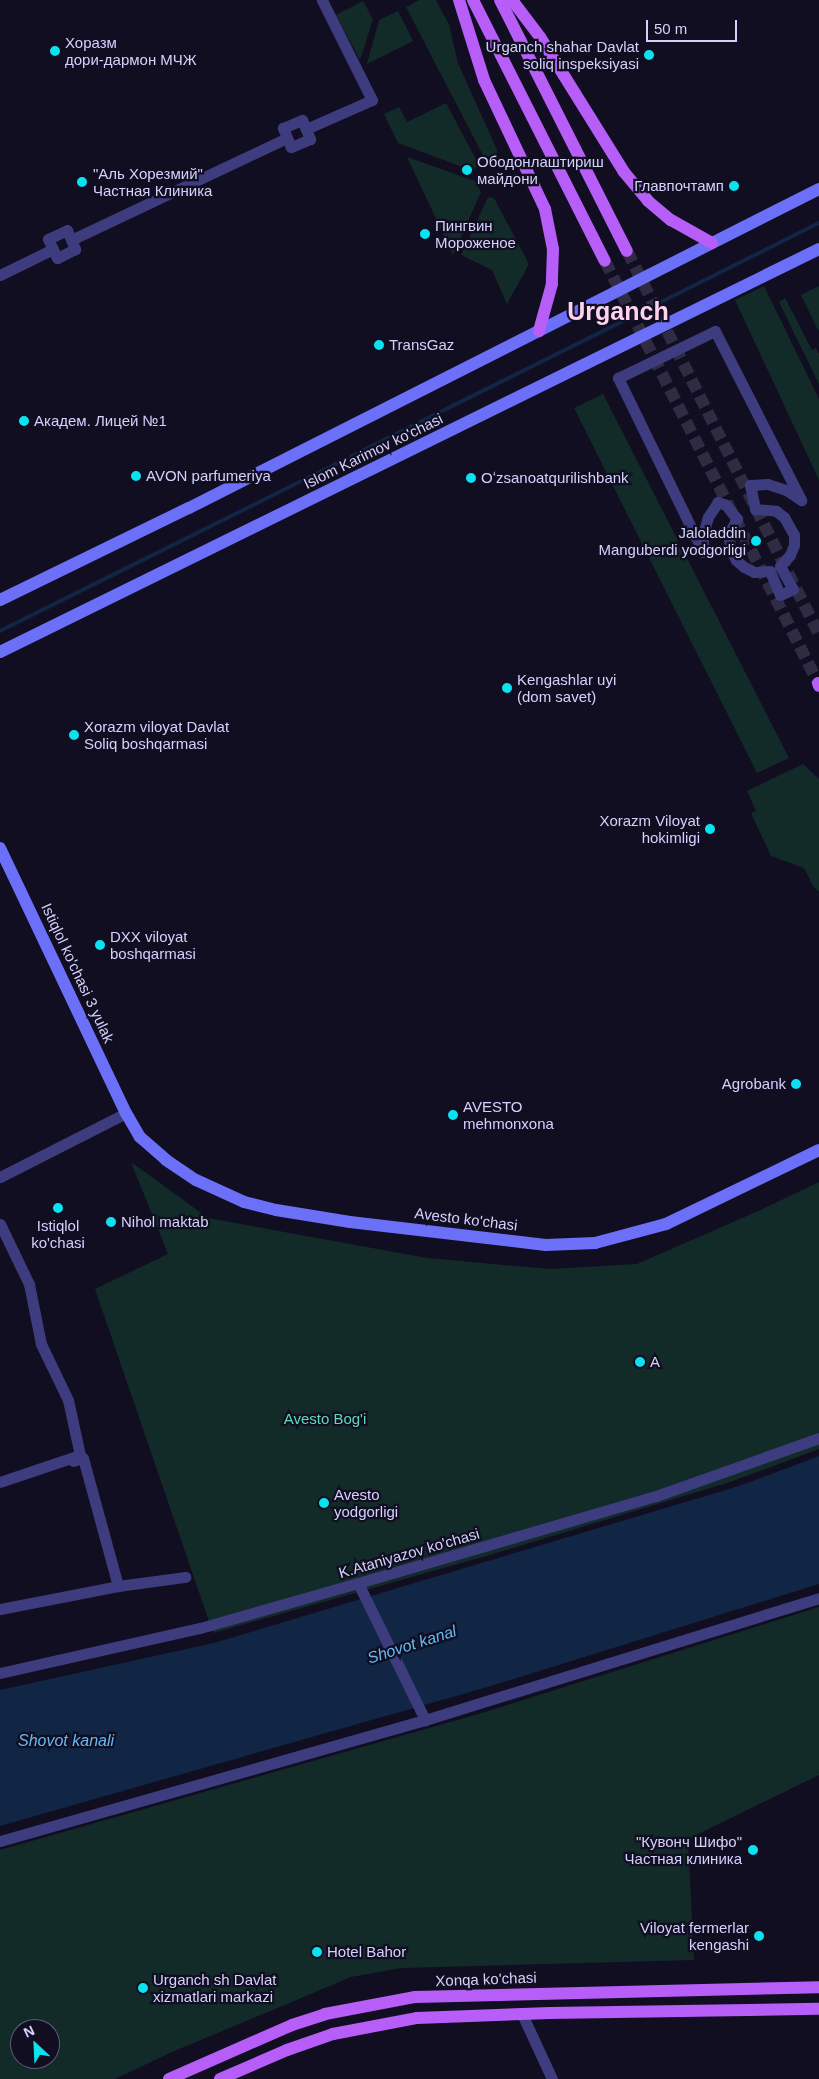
<!DOCTYPE html>
<html>
<head>
<meta charset="utf-8">
<style>
  body { margin:0 }
  #map { position:relative; width:819px; height:2079px; overflow:hidden; background:#110e21; font-family:Helvetica,sans-serif }
  div>[style] { position:absolute }
  [style*='--x'] { left:calc(var(--x)*1px); top:calc(var(--y)*1px); width:calc(var(--w)*1px); rotate:calc(var(--a)*1deg) }
  .green>* { inset:0; background:#122b29 }
  .water>* { inset:0; background:#102644 }
  .stream>* { height:4px; margin:-2px; padding:0 2px; transform-origin:2px; border-radius:2px; background:#102644 }
  .primary-tunnel>* { height:12px; margin-top:-6px; transform-origin:0; background:repeating-linear-gradient(90deg,#2e2b42 0 12px,transparent 0 18px) }
  .street>* { height:11px; margin:-5.5px; padding:0 5.5px; transform-origin:5.5px; border-radius:5.5px; background:#3c3c7e }
  .secondary>* { height:12px; margin:-6px; padding:0 6px; transform-origin:6px; border-radius:6px; background:#6c6ff8 }
  .primary>* { height:12px; margin:-6px; padding:0 6px; transform-origin:6px; border-radius:6px; background:#b75df8 }
  .dots>* { width:14px; height:14px; translate:-50% -50%; box-sizing:border-box; border:2px solid #110e21; border-radius:50% }
  span { translate:-50% -50%; white-space:nowrap; text-align:center; line-height:1.15; -webkit-text-stroke:4.5px #110e21; paint-order:stroke }
  .poi-label { font-size:15px; color:#d4d1fd }
  .left { translate:0 -50%; text-align:left }
  .right { translate:-100% -50%; text-align:right }
  .street-label { font-size:15px; color:#d4d1fd }
  .park-label { font-size:15px; color:#60d9b6 }
  .water-label { font-size:16px; color:#64baf8; font-style:italic }
  .town-label { font-size:25px; color:#fdd3ef; font-weight:700 }
  .north { position:absolute; left:10px; top:2019px; width:50px; height:50px; box-sizing:border-box; background:#110e21; border:1px solid #5f5c79; border-radius:50%; rotate:335deg; font-size:14px; font-weight:700; line-height:20px; text-align:center; color:#d4d1fd }
  .north::after { content:''; display:block; margin:auto; width:18px; height:22px; background:#0be2ef; clip-path:polygon(50% 0,100% 100%,50% 72%,0 100%) }
  .scale { position:absolute; left:646px; top:20px; width:91px; height:22px; box-sizing:border-box; border:2px solid #d4d1fd; border-top:0; padding-left:6px; font-size:15px; line-height:18px; white-space:nowrap; color:#d4d1fd; -webkit-text-stroke:4px #110e21; paint-order:stroke }
</style>
</head>
<body>
<div id="map">
  <div class="green">
    <i style="clip-path:polygon(419px 0,436px 0,449px 25px,458px 63px,497px 150px,496px 161px,488px 165px,406px 7px)"></i>
    <i style="clip-path:polygon(363px 1px,373px 19px,360px 60px,336px 15px)"></i>
    <i style="clip-path:polygon(398px 11px,413px 41px,367px 64px,379px 20px)"></i>
    <i style="clip-path:polygon(446px 103px,479px 165px,473px 171px,398px 143px,384px 114px,399px 107px,407px 122px)"></i>
    <i style="clip-path:polygon(407px 157px,475px 181px,481px 192px,453px 255px)"></i>
    <i style="clip-path:polygon(488px 197px,494px 198px,529px 264px,507px 304px,492px 270px,461px 255px)"></i>
    <i style="clip-path:polygon(764px 286px,819px 399px,819px 480px,735px 300px)"></i>
    <i style="clip-path:polygon(819px 286px,819px 330px,818px 330px,801px 295px)"></i>
    <i style="clip-path:polygon(785px 298px,812px 350px,816px 348px,819px 354px,819px 384px,779px 302px)"></i>
    <i style="clip-path:polygon(603px 394px,789px 758px,757px 773px,574px 408px)"></i>
    <i style="clip-path:polygon(803px 764px,819px 779px,819px 892px,813px 886px,804px 868px,771px 856px,751px 813px,756px 811px,747px 791px)"></i>
    <i style="clip-path:polygon(131px 1162px,208px 1218px,427px 1258px,550px 1269px,637px 1264px,756px 1212px,819px 1182px,819px 1449px,730px 1482px,493px 1554px,213px 1633px,95px 1289px,168px 1254px)"></i>
    <i style="clip-path:polygon(evenodd,819px 1607px,819px 1775px,688px 1839px,694px 1960px,401px 1968px,351px 1977px,172px 2052px,115px 2079px,0 2079px,0 1850px,482px 1713px,819px 1607px,20px 2029px,50px 2029px,50px 2059px,20px 2059px,20px 2029px)"></i>
  </div>
  <div class="water">
    <i style="clip-path:polygon(819px 1456px,819px 1584px,491px 1686px,0 1826px,0 1690px,214px 1643px,739px 1486px)"></i>
  </div>
  <div class="stream">
    <i style="--x:661;--y:302;--w:177;--a:-26.6"></i>
    <i style="--x:0;--y:631;--w:698;--a:-26.45"></i>
  </div>
  <div class="primary-tunnel">
    <i style="--x:627;--y:251;--w:429;--a:63.4"></i>
    <i style="--x:605;--y:261;--w:473;--a:63.2"></i>
  </div>
  <div class="street">
    <i style="--x:302;--y:120;--w:21;--a:67"></i>
    <i style="--x:310;--y:139;--w:21;--a:157"></i>
    <i style="--x:291;--y:147;--w:21;--a:-113"></i>
    <i style="--x:283;--y:128;--w:21;--a:-23"></i>
    <i style="--x:306;--y:129;--w:72;--a:-23.7"></i>
    <i style="--x:372;--y:100;--w:112;--a:-116.6"></i>
    <i style="--x:67;--y:230;--w:21;--a:67"></i>
    <i style="--x:75;--y:249;--w:20;--a:153"></i>
    <i style="--x:57;--y:258;--w:21;--a:-115"></i>
    <i style="--x:48;--y:239;--w:21;--a:-25"></i>
    <i style="--x:71;--y:240;--w:239;--a:-25.3"></i>
    <i style="--x:0;--y:275;--w:59;--a:-26.1"></i>
    <i style="--x:715;--y:331;--w:190;--a:63"></i>
    <i style="--x:801;--y:500;--w:18;--a:-146"></i>
    <i style="--x:786;--y:490;--w:19;--a:-162"></i>
    <i style="--x:768;--y:484;--w:18;--a:177"></i>
    <i style="--x:750;--y:485;--w:25;--a:78"></i>
    <i style="--x:755;--y:509;--w:21;--a:5"></i>
    <i style="--x:776;--y:511;--w:10;--a:37"></i>
    <i style="--x:784;--y:517;--w:21;--a:61"></i>
    <i style="--x:794;--y:535;--w:10;--a:90"></i>
    <i style="--x:794;--y:545;--w:11;--a:112"></i>
    <i style="--x:790;--y:555;--w:15;--a:132"></i>
    <i style="--x:780;--y:566;--w:26;--a:61"></i>
    <i style="--x:793;--y:589;--w:14;--a:155"></i>
    <i style="--x:780;--y:595;--w:26;--a:-113"></i>
    <i style="--x:770;--y:571;--w:16;--a:176"></i>
    <i style="--x:754;--y:572;--w:11;--a:-153"></i>
    <i style="--x:744;--y:567;--w:11;--a:-139"></i>
    <i style="--x:736;--y:560;--w:11;--a:-117"></i>
    <i style="--x:731;--y:550;--w:11;--a:-100"></i>
    <i style="--x:729;--y:539;--w:10;--a:-79"></i>
    <i style="--x:731;--y:529;--w:12;--a:-59"></i>
    <i style="--x:737;--y:519;--w:18;--a:-128"></i>
    <i style="--x:726;--y:505;--w:9;--a:-159"></i>
    <i style="--x:718;--y:502;--w:18;--a:124"></i>
    <i style="--x:708;--y:517;--w:18;--a:106"></i>
    <i style="--x:703;--y:534;--w:18;--a:90"></i>
    <i style="--x:703;--y:552;--w:194;--a:-116"></i>
    <i style="--x:618;--y:378;--w:108;--a:-25.9"></i>
    <i style="--x:0;--y:1177;--w:141;--a:-26.9"></i>
    <i style="--x:0;--y:1224;--w:67;--a:64.2"></i>
    <i style="--x:29;--y:1284;--w:61;--a:78.7"></i>
    <i style="--x:41;--y:1344;--w:62;--a:64.3"></i>
    <i style="--x:68;--y:1400;--w:56;--a:77.7"></i>
    <i style="--x:80;--y:1455;--w:84;--a:161.4"></i>
    <i style="--x:73;--y:1461;--w:10;--a:-17"></i>
    <i style="--x:83;--y:1458;--w:133;--a:74.7"></i>
    <i style="--x:358;--y:1583;--w:153;--a:63.9"></i>
    <i style="--x:0;--y:1609;--w:120;--a:-11"></i>
    <i style="--x:118;--y:1586;--w:68;--a:-7.7"></i>
    <i style="--x:0;--y:1673;--w:205;--a:-12.7"></i>
    <i style="--x:200;--y:1628;--w:164;--a:-15.9"></i>
    <i style="--x:358;--y:1583;--w:310;--a:-16.3"></i>
    <i style="--x:656;--y:1496;--w:173;--a:-19.6"></i>
    <i style="--x:0;--y:1841;--w:442;--a:-15.9"></i>
    <i style="--x:425;--y:1720;--w:412;--a:-17.2"></i>
    <i style="--x:522;--y:2014;--w:72;--a:65.2"></i>
  </div>
  <div class="secondary">
    <i style="--x:0;--y:600;--w:210;--a:-26"></i>
    <i style="--x:189;--y:508;--w:706;--a:-26.86"></i>
    <i style="--x:0;--y:652;--w:913;--a:-26.2"></i>
    <i style="--x:0;--y:848;--w:293;--a:64.6"></i>
    <i style="--x:126;--y:1113;--w:28;--a:60"></i>
    <i style="--x:140;--y:1137;--w:35;--a:41"></i>
    <i style="--x:166;--y:1160;--w:36;--a:34"></i>
    <i style="--x:196;--y:1180;--w:53;--a:24.6"></i>
    <i style="--x:244;--y:1202;--w:33;--a:14"></i>
    <i style="--x:276;--y:1210;--w:75;--a:9.2"></i>
    <i style="--x:350;--y:1222;--w:197;--a:6.7"></i>
    <i style="--x:546;--y:1245;--w:49;--a:-2.3"></i>
    <i style="--x:595;--y:1243;--w:73;--a:-15"></i>
    <i style="--x:666;--y:1224;--w:170;--a:-25.8"></i>
  </div>
  <div class="primary">
    <i style="--x:459;--y:0;--w:84;--a:72.6"></i>
    <i style="--x:484;--y:80;--w:143;--a:64.7"></i>
    <i style="--x:545;--y:209;--w:41;--a:78.7"></i>
    <i style="--x:553;--y:249;--w:35;--a:92"></i>
    <i style="--x:552;--y:284;--w:49;--a:105.5"></i>
    <i style="--x:473;--y:0;--w:292;--a:63.2"></i>
    <i style="--x:500;--y:0;--w:281;--a:63.2"></i>
    <i style="--x:512;--y:0;--w:46;--a:52.9"></i>
    <i style="--x:540;--y:37;--w:159;--a:58.1"></i>
    <i style="--x:624;--y:172;--w:38;--a:50"></i>
    <i style="--x:648;--y:201;--w:30;--a:40"></i>
    <i style="--x:671;--y:220;--w:47;--a:29.3"></i>
    <i style="--x:818;--y:683;--w:3;--a:72"></i>
    <i style="--x:169;--y:2079;--w:134;--a:-23.7"></i>
    <i style="--x:292;--y:2025;--w:35;--a:-18"></i>
    <i style="--x:325;--y:2014;--w:92;--a:-10.7"></i>
    <i style="--x:415;--y:1997;--w:404;--a:-1.4"></i>
    <i style="--x:220;--y:2079;--w:73;--a:-23.4"></i>
    <i style="--x:287;--y:2050;--w:49;--a:-19.2"></i>
    <i style="--x:333;--y:2034;--w:86;--a:-10.8"></i>
    <i style="--x:417;--y:2018;--w:133;--a:-2.2"></i>
    <i style="--x:550;--y:2013;--w:269;--a:-0.9"></i>
  </div>
  <div class="dots">
    <i style="left:55px;top:51px;background:#0be2ef"></i>
    <i style="left:649px;top:55px;background:#0be2ef"></i>
    <i style="left:467px;top:170px;background:#0be2ef"></i>
    <i style="left:82px;top:182px;background:#0be2ef"></i>
    <i style="left:734px;top:186px;background:#0be2ef"></i>
    <i style="left:425px;top:234px;background:#0be2ef"></i>
    <i style="left:379px;top:345px;background:#0be2ef"></i>
    <i style="left:24px;top:421px;background:#0be2ef"></i>
    <i style="left:136px;top:476px;background:#0be2ef"></i>
    <i style="left:471px;top:478px;background:#0be2ef"></i>
    <i style="left:756px;top:541px;background:#0be2ef"></i>
    <i style="left:507px;top:688px;background:#0be2ef"></i>
    <i style="left:74px;top:735px;background:#0be2ef"></i>
    <i style="left:710px;top:829px;background:#0be2ef"></i>
    <i style="left:100px;top:945px;background:#0be2ef"></i>
    <i style="left:796px;top:1084px;background:#0be2ef"></i>
    <i style="left:453px;top:1115px;background:#0be2ef"></i>
    <i style="left:58px;top:1208px;background:#0be2ef"></i>
    <i style="left:111px;top:1222px;background:#0be2ef"></i>
    <i style="left:640px;top:1362px;background:#0be2ef"></i>
    <i style="left:324px;top:1503px;background:#0be2ef"></i>
    <i style="left:753px;top:1850px;background:#0be2ef"></i>
    <i style="left:759px;top:1936px;background:#0be2ef"></i>
    <i style="left:317px;top:1952px;background:#0be2ef"></i>
    <i style="left:143px;top:1988px;background:#0be2ef"></i>
  </div>
  <div class="poi-label">
    <span class="left" style="left:65px;top:51px">Хоразм<br>дори-дармон МЧЖ</span>
    <span class="right" style="left:639px;top:55px">Urganch shahar Davlat<br>soliq inspeksiyasi</span>
    <span class="left" style="left:477px;top:170px">Ободонлаштириш<br>майдони</span>
    <span class="left" style="left:93px;top:182px">"Аль Хорезмий"<br>Частная Клиника</span>
    <span class="right" style="left:724px;top:186px">Главпочтамп</span>
    <span class="left" style="left:435px;top:234px">Пингвин<br>Мороженое</span>
    <span class="left" style="left:389px;top:345px">TransGaz</span>
    <span class="left" style="left:34px;top:421px">Академ. Лицей №1</span>
    <span class="left" style="left:146px;top:476px">AVON parfumeriya</span>
    <span class="left" style="left:481px;top:478px">Oʻzsanoatqurilishbank</span>
    <span class="right" style="left:746px;top:541px">Jaloladdin<br>Manguberdi yodgorligi</span>
    <span class="left" style="left:517px;top:688px">Kengashlar uyi<br>(dom savet)</span>
    <span class="left" style="left:84px;top:735px">Xorazm viloyat Davlat<br>Soliq boshqarmasi</span>
    <span class="right" style="left:700px;top:829px">Xorazm Viloyat<br>hokimligi</span>
    <span class="left" style="left:110px;top:945px">DXX viloyat<br>boshqarmasi</span>
    <span class="right" style="left:786px;top:1084px">Agrobank</span>
    <span class="left" style="left:463px;top:1115px">AVESTO<br>mehmonxona</span>
    <span class="left" style="left:121px;top:1222px">Nihol maktab</span>
    <span style="left:58px;top:1234px">Istiqlol<br>ko'chasi</span>
    <span class="left" style="left:650px;top:1362px">A</span>
    <span class="left" style="left:334px;top:1503px">Avesto<br>yodgorligi</span>
    <span class="right" style="left:742px;top:1850px">"Кувонч Шифо"<br>Частная клиника</span>
    <span class="right" style="left:749px;top:1936px">Viloyat fermerlar<br>kengashi</span>
    <span class="left" style="left:327px;top:1952px">Hotel Bahor</span>
    <span class="left" style="left:153px;top:1988px">Urganch sh Davlat<br>xizmatlari markazi</span>
  </div>
  <div class="street-label">
    <span style="left:373px;top:451px;rotate:-26deg">Islom Karimov ko'chasi</span>
    <span style="left:78px;top:973px;rotate:65deg">Istiqlol ko'chasi 3 yulak</span>
    <span style="left:466px;top:1219px;rotate:7deg">Avesto ko'chasi</span>
    <span style="left:409px;top:1553px;rotate:-16deg">K.Ataniyazov ko'chasi</span>
    <span style="left:486px;top:1979px;rotate:-2deg">Xonqa ko'chasi</span>
  </div>
  <div class="park-label">
    <span style="left:325px;top:1419px">Avesto Bog'i</span>
  </div>
  <div class="water-label">
    <span style="left:412px;top:1645px;rotate:-18deg">Shovot kanal</span>
    <span style="left:66px;top:1741px">Shovot kanali</span>
  </div>
  <div class="town-label">
    <span style="left:618px;top:311px">Urganch</span>
  </div>
  <div class="north">N</div>
  <div class="scale">50 m</div>
</div>
</body>
</html>
